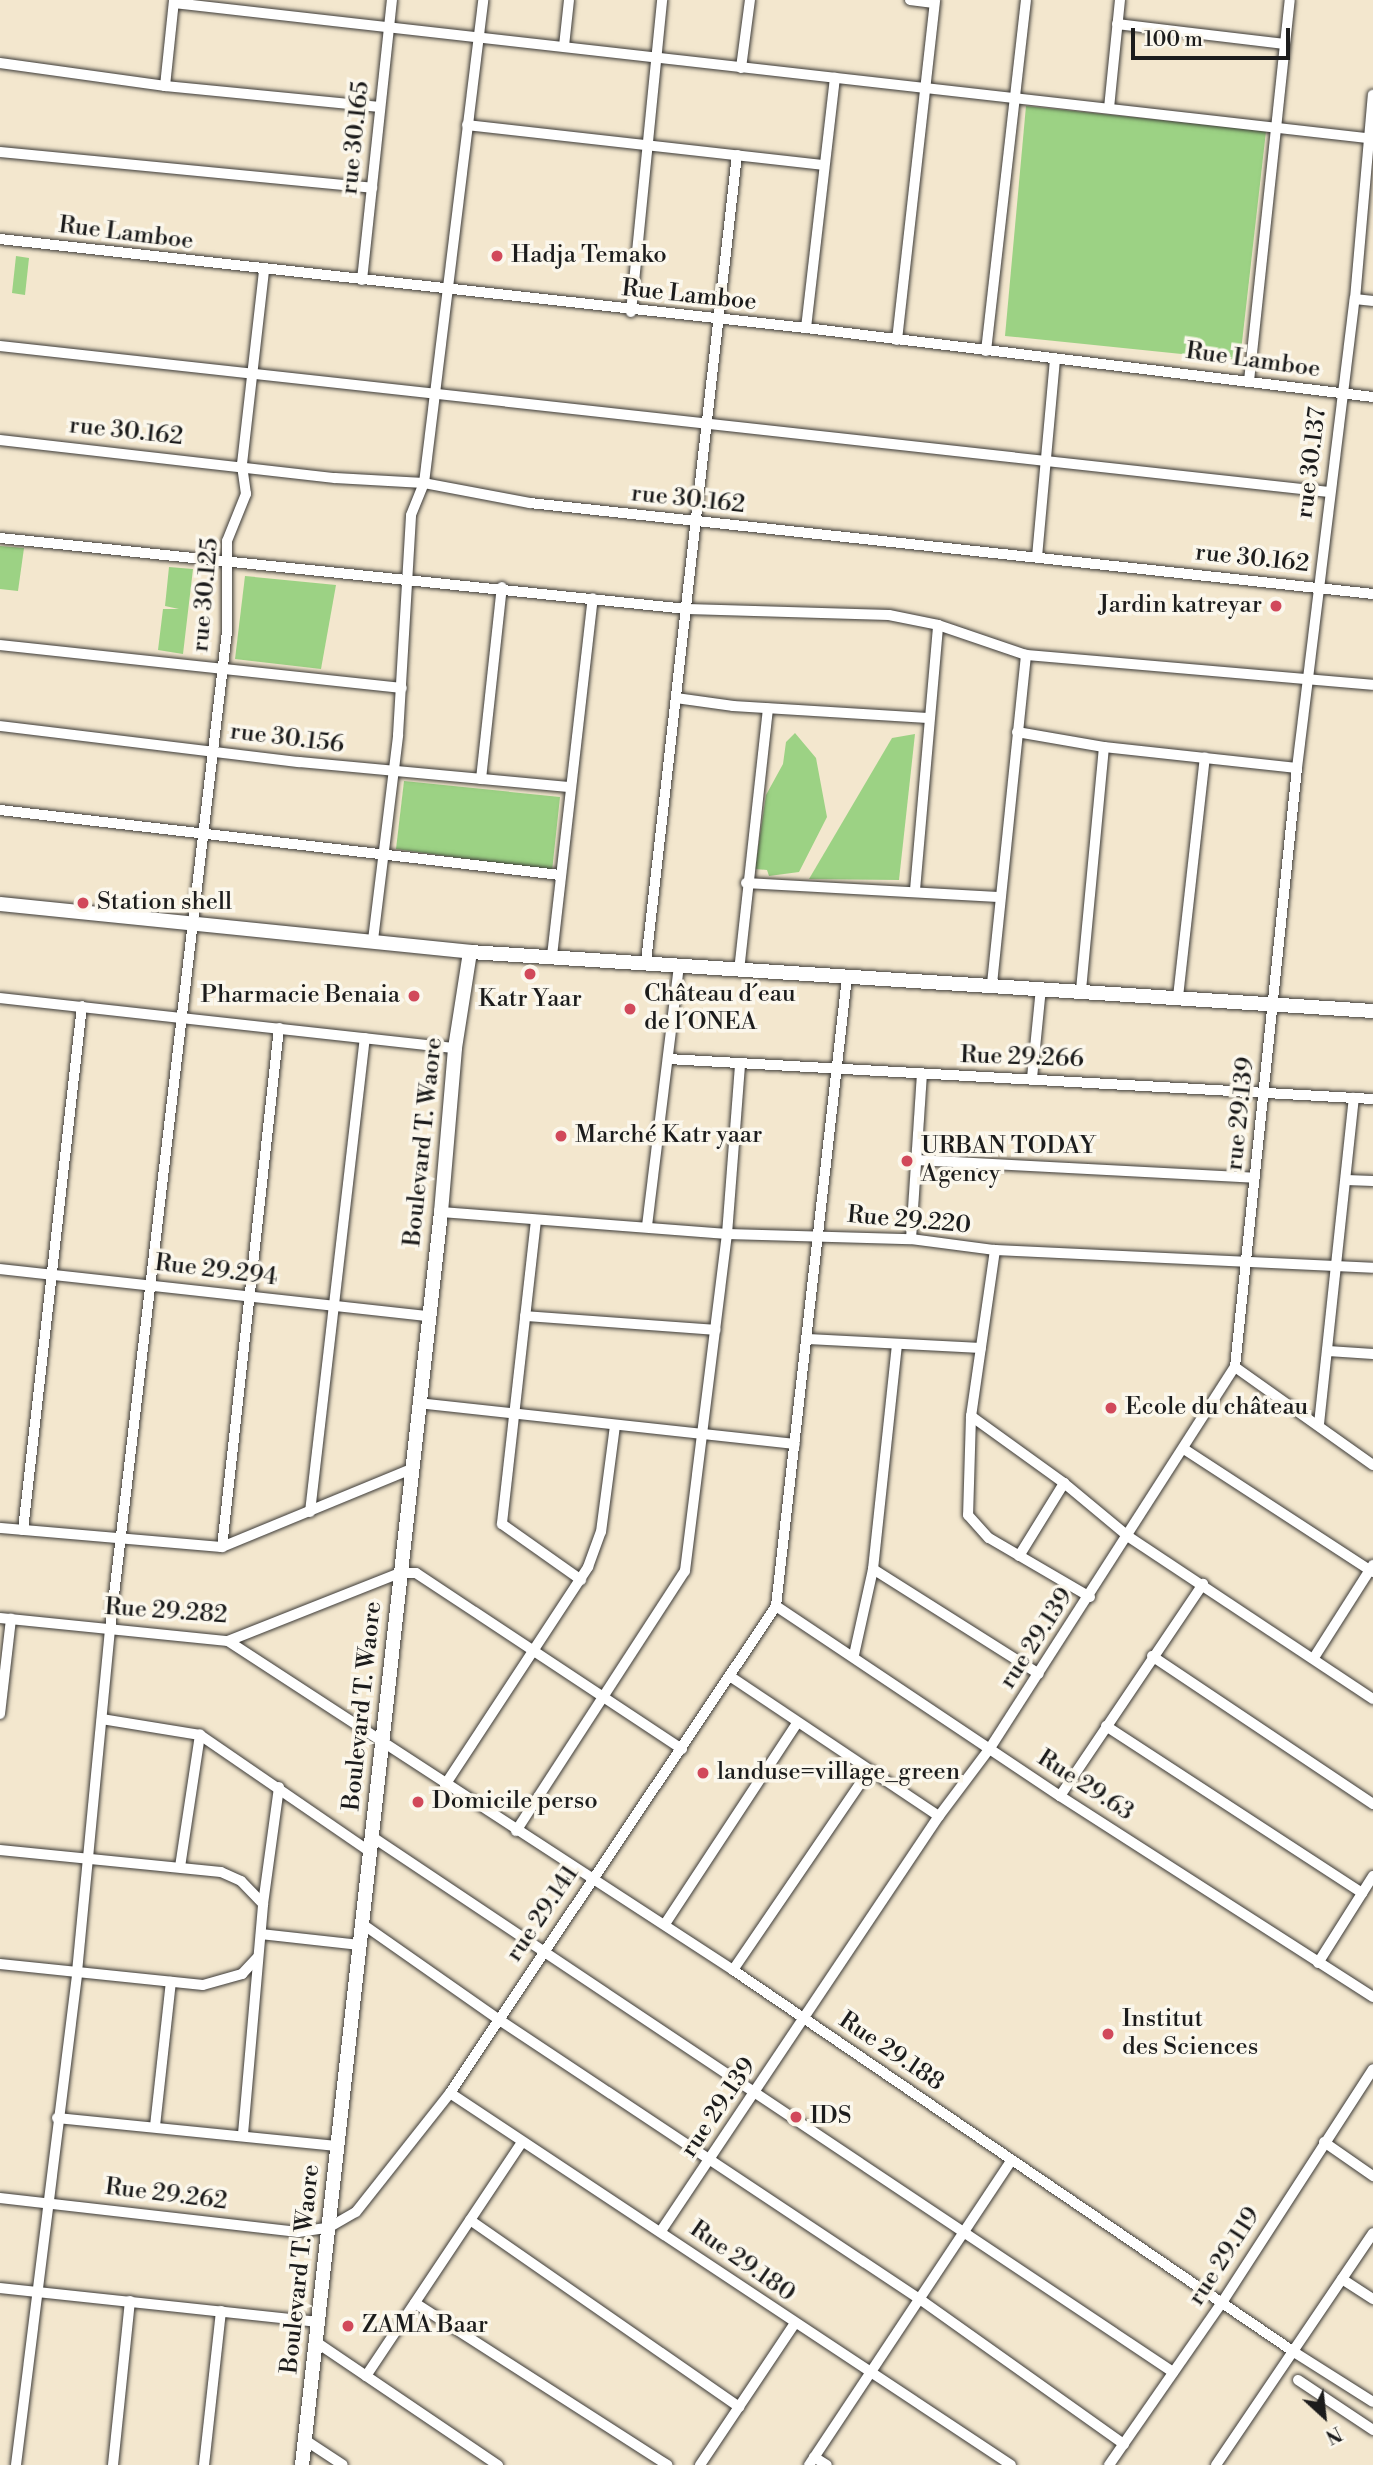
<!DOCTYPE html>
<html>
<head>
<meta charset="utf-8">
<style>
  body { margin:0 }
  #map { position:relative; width:1373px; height:2465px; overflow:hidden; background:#f3e7ce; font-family:"Libre Bodoni",serif }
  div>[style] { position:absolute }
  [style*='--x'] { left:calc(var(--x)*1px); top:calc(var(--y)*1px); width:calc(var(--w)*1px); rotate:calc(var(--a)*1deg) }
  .green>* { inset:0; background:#9cd284 }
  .roads { filter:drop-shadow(0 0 2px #3c3a37) drop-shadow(0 0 2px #3c3a37) }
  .street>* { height:10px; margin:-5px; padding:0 5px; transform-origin:5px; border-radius:5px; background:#fff }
  .secondary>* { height:14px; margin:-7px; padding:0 7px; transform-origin:7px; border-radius:7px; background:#fff }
  .dots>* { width:19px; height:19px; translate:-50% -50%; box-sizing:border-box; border:4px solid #fbf7ec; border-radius:50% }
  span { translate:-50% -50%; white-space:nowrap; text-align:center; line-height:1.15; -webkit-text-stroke:7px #fbf7ec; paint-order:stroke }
  .street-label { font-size:24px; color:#1c1c1c }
  .poi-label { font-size:24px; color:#1c1c1c }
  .left { translate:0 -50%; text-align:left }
  .right { translate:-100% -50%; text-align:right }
  .north { position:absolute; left:1289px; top:2381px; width:70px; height:70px; -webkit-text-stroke:5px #fbf7ec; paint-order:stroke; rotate:153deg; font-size:19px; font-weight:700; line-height:28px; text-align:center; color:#1c1c1c }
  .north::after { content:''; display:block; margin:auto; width:24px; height:32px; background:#1c1c1c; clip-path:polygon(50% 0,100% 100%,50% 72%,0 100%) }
  .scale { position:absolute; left:1131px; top:28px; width:159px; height:32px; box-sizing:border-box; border:4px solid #1c1c1c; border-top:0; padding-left:9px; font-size:21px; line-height:24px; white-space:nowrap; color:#1c1c1c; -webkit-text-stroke:5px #fbf7ec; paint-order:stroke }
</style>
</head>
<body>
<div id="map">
  <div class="green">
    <i style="clip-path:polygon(1026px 106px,1266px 131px,1240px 360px,1005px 336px)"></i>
    <i style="clip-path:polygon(16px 256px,29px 258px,25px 295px,12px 293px)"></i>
    <i style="clip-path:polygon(0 546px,24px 548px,18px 591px,0 589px)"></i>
    <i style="clip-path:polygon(169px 567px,193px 569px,183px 654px,158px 650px,163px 609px,179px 609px,165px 606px)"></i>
    <i style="clip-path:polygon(245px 576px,336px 585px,321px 669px,235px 659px)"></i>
    <i style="clip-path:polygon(795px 733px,816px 758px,827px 817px,799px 872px,769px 876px,767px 870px,755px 869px,766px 795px,783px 764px,786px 742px)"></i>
    <i style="clip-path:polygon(915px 734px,899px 880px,809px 879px,892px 738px)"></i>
    <i style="clip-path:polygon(404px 781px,560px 797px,552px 871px,396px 849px)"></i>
  </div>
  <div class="roads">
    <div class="street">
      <i style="--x:910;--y:0;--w:24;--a:7"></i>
      <i style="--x:174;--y:3;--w:1201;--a:6.46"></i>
      <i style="--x:1117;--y:24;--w:169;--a:6.8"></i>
      <i style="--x:564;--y:46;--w:46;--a:-83.8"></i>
      <i style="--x:0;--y:63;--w:167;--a:7.9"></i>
      <i style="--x:165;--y:86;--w:216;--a:5.6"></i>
      <i style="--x:741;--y:68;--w:69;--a:-82.5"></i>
      <i style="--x:165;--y:86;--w:86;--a:-84"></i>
      <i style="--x:1109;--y:108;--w:109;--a:-84.2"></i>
      <i style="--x:467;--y:125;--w:357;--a:6.4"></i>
      <i style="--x:0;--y:152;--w:374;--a:5.5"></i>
      <i style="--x:0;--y:239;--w:811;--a:6.3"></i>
      <i style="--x:806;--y:328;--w:571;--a:6.94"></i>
      <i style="--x:362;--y:280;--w:282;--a:-83.9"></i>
      <i style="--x:1355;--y:299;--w:18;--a:6"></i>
      <i style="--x:631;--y:312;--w:314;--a:-84.3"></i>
      <i style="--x:806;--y:328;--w:252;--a:-83.4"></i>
      <i style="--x:897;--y:340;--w:342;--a:-83.6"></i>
      <i style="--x:0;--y:346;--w:1337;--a:6.27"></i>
      <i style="--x:986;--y:351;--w:353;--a:-83.5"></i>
      <i style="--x:1249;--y:381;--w:383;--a:-83.9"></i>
      <i style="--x:0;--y:440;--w:337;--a:6.5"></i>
      <i style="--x:335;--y:478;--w:89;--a:3.2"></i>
      <i style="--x:424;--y:483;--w:108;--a:10.7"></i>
      <i style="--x:530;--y:503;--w:848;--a:6.16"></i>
      <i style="--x:0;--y:538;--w:691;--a:5.9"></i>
      <i style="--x:687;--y:609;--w:202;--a:1.7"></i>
      <i style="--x:889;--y:615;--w:50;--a:11.5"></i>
      <i style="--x:938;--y:625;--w:93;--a:18.8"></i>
      <i style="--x:1026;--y:655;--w:348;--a:4.9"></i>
      <i style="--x:1037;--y:557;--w:199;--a:-84.8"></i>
      <i style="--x:0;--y:645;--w:404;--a:6.1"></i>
      <i style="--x:676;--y:698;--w:58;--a:8"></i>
      <i style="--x:733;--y:706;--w:195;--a:3.5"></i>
      <i style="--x:0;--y:726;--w:301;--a:6.9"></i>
      <i style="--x:299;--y:762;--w:271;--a:5.3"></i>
      <i style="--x:1017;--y:732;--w:88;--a:9.8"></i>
      <i style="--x:1104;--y:747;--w:194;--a:6.2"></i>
      <i style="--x:481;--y:779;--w:193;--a:-83.8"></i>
      <i style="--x:0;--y:810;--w:564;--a:6.62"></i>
      <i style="--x:746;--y:883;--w:252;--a:3.2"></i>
      <i style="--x:915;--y:890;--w:266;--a:-85"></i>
      <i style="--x:373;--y:940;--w:207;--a:-83"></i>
      <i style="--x:398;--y:735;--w:220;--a:-86.6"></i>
      <i style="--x:411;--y:515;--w:35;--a:-68"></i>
      <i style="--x:424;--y:483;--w:487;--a:-83"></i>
      <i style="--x:552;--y:956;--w:360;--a:-83.5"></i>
      <i style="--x:646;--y:962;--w:812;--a:-83.57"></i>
      <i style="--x:739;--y:971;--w:264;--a:-83.7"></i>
      <i style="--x:992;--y:984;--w:331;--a:-84.1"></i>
      <i style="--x:1081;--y:990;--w:244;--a:-84.6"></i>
      <i style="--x:1178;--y:997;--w:241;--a:-83.6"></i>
      <i style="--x:0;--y:998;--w:458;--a:6.3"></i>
      <i style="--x:668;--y:1059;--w:706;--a:3.25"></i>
      <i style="--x:1032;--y:1078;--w:90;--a:-84.3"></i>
      <i style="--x:916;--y:1160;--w:339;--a:3"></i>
      <i style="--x:1346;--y:1180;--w:27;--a:2"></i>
      <i style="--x:441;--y:1212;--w:287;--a:4.4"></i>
      <i style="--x:727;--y:1234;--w:184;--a:1.6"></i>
      <i style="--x:911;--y:1239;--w:85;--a:7.5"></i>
      <i style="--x:995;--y:1250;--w:378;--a:2.7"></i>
      <i style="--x:536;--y:1220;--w:306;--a:96.4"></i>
      <i style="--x:502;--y:1524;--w:97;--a:35.3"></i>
      <i style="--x:647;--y:1226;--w:263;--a:-83"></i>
      <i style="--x:911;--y:1239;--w:164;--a:-86.2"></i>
      <i style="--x:995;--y:1250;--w:168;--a:98.2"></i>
      <i style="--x:971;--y:1416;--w:115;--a:35.8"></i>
      <i style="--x:1064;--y:1483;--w:85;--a:39.7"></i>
      <i style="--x:1129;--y:1537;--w:293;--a:33.6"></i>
      <i style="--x:0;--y:1269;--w:431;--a:6.3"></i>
      <i style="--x:525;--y:1316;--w:191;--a:4.2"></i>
      <i style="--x:808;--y:1339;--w:173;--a:3"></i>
      <i style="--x:1328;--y:1351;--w:45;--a:3.8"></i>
      <i style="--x:1235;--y:1367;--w:169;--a:35.4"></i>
      <i style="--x:418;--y:1403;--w:379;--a:6.2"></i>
      <i style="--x:971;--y:1416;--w:99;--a:91.7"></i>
      <i style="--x:968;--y:1515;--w:31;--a:48"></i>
      <i style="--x:989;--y:1538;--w:117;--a:30.3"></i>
      <i style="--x:1319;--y:1424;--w:328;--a:-83.9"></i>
      <i style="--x:1184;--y:1449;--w:225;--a:33.1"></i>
      <i style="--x:310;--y:1512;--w:477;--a:-83.4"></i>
      <i style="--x:0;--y:1528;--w:223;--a:4.9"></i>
      <i style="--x:222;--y:1547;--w:204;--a:-22.4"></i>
      <i style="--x:23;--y:1530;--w:527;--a:-83.58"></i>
      <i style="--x:222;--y:1547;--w:522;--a:-83.73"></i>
      <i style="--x:1019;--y:1556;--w:86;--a:-58.3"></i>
      <i style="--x:873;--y:1569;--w:196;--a:32.3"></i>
      <i style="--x:776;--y:1606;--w:342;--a:33.8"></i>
      <i style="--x:1060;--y:1796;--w:372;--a:32.7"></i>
      <i style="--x:0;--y:1618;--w:229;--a:5.8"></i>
      <i style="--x:228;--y:1641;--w:185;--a:-21.6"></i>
      <i style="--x:400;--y:1573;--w:16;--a:0"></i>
      <i style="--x:416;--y:1573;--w:319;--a:33.5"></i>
      <i style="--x:228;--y:1641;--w:603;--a:33.08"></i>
      <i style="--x:733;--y:1970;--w:679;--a:34.25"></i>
      <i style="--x:1294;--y:2352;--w:93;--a:32.3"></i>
      <i style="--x:854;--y:1655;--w:88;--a:-77.5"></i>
      <i style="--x:873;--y:1569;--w:226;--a:-83.9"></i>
      <i style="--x:1152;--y:1656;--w:266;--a:33.8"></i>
      <i style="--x:1315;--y:1656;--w:108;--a:-57.5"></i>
      <i style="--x:731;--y:1677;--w:250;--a:33.8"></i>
      <i style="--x:0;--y:1714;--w:96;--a:-83.4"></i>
      <i style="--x:102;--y:1719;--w:99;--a:9.3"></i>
      <i style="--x:200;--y:1735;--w:205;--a:34.5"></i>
      <i style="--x:1106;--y:1726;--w:306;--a:33.1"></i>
      <i style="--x:445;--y:1785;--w:261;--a:-56.7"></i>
      <i style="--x:588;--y:1567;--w:37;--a:-70"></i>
      <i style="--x:601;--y:1532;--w:108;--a:-82.5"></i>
      <i style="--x:1060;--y:1796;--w:256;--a:-56"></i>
      <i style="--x:516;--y:1831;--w:310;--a:-57"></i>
      <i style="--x:685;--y:1571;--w:340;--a:-82.9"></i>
      <i style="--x:727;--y:1234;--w:169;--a:-85.6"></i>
      <i style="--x:371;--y:1836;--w:965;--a:33.76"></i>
      <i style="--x:0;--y:1850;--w:222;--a:5.7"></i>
      <i style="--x:221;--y:1872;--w:22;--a:24"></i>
      <i style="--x:241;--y:1881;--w:32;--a:46"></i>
      <i style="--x:180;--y:1867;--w:134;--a:-81.4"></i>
      <i style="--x:361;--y:1923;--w:167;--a:35"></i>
      <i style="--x:498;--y:2019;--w:508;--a:33.6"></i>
      <i style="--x:921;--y:2300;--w:249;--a:35.4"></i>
      <i style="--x:665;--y:1924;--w:240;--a:-56.7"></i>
      <i style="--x:261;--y:1934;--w:99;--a:6.4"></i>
      <i style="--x:1318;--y:1963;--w:103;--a:-57.7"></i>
      <i style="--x:0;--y:1964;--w:204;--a:5.9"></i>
      <i style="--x:203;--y:1985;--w:41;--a:-15.8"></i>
      <i style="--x:242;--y:1974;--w:23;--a:-47"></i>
      <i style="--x:733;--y:1970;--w:241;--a:-55.7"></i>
      <i style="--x:450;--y:2093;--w:673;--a:33.55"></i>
      <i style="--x:57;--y:2118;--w:281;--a:5.7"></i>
      <i style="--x:155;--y:2126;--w:145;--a:-83.7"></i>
      <i style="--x:243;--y:2134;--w:231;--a:-85"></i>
      <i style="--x:263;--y:1904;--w:118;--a:-82.2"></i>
      <i style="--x:1324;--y:2142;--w:60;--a:34.8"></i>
      <i style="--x:0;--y:2198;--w:300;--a:6.5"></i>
      <i style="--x:298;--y:2232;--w:30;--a:-8"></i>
      <i style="--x:328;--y:2228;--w:32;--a:-30"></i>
      <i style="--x:356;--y:2212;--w:152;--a:-51.7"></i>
      <i style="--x:450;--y:2093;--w:586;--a:-56.2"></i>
      <i style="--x:776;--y:1606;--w:633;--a:-83.56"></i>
      <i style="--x:470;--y:2220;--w:328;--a:34.8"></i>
      <i style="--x:661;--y:2231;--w:500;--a:-56.2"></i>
      <i style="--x:939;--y:1816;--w:85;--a:-53.1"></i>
      <i style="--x:990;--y:1748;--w:453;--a:-57.3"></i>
      <i style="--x:1235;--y:1367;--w:602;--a:-84.09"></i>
      <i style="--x:1297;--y:768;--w:473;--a:-83"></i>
      <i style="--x:1355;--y:299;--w:205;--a:-85"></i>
      <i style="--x:1342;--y:2279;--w:37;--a:33"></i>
      <i style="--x:0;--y:2288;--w:320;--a:6.1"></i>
      <i style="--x:415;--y:2303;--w:300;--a:32.7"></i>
      <i style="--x:316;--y:2342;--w:220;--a:34.1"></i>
      <i style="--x:366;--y:2376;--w:281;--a:-56.3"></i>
      <i style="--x:1298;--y:2380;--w:90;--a:33.7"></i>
      <i style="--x:305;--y:2440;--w:45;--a:33.3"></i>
      <i style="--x:814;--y:2457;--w:15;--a:32"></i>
      <i style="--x:16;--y:2465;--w:497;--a:-82.9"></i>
      <i style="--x:77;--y:1972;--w:345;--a:-84.5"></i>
      <i style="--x:110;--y:1629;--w:1005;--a:-83.31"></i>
      <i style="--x:227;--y:631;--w:90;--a:-90"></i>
      <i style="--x:227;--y:541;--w:51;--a:-68"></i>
      <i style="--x:246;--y:494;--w:30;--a:-98"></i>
      <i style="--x:242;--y:464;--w:194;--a:-83.5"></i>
      <i style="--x:113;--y:2465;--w:165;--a:-84.1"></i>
      <i style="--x:204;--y:2465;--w:155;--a:-83.7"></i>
      <i style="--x:700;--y:2465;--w:171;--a:-56.2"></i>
      <i style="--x:809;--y:2465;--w:366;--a:-56.4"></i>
      <i style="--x:1109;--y:2465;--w:200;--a:-55.2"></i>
      <i style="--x:1223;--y:2301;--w:276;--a:-57.1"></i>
      <i style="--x:1216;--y:2465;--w:280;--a:-55.9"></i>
    </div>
    <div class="secondary">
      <i style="--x:0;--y:904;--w:472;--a:5.8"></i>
      <i style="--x:470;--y:952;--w:905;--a:3.74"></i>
      <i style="--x:302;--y:2465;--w:1261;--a:-83.67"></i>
      <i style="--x:441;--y:1212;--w:165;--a:-85.1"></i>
      <i style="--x:455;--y:1048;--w:97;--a:-81.1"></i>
    </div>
  </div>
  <div class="dots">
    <i style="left:497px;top:256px;background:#d1495b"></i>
    <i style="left:1276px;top:606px;background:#d1495b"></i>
    <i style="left:83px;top:903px;background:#d1495b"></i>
    <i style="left:530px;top:974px;background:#d1495b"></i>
    <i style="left:414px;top:996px;background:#d1495b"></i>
    <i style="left:630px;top:1009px;background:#d1495b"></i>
    <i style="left:561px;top:1136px;background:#d1495b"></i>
    <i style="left:907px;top:1161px;background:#d1495b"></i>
    <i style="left:1111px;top:1408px;background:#d1495b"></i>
    <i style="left:703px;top:1773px;background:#d1495b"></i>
    <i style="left:418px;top:1802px;background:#d1495b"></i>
    <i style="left:1108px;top:2034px;background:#d1495b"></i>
    <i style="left:796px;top:2117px;background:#d1495b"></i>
    <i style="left:348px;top:2326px;background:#d1495b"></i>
  </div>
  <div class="street-label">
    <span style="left:356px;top:138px;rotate:-84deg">rue 30.165</span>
    <span style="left:126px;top:234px;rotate:7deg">Rue Lamboe</span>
    <span style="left:689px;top:296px;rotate:6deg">Rue Lamboe</span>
    <span style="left:1253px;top:361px;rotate:8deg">Rue Lamboe</span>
    <span style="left:126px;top:432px;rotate:6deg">rue 30.162</span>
    <span style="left:1312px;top:463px;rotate:-83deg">rue 30.137</span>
    <span style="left:688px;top:500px;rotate:6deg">rue 30.162</span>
    <span style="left:1252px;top:559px;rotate:6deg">rue 30.162</span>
    <span style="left:206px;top:595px;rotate:-85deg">rue 30.125</span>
    <span style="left:287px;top:739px;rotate:7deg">rue 30.156</span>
    <span style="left:1022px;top:1058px;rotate:2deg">Rue 29.266</span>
    <span style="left:1241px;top:1114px;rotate:-84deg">rue 29.139</span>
    <span style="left:424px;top:1142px;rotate:-84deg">Boulevard T. Waore</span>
    <span style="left:909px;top:1221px;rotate:5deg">Rue 29.220</span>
    <span style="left:216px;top:1271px;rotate:7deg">Rue 29.294</span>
    <span style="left:166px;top:1612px;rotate:4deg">Rue 29.282</span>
    <span style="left:1037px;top:1639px;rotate:-57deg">rue 29.139</span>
    <span style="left:363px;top:1706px;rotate:-84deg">Boulevard T. Waore</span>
    <span style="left:1085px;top:1786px;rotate:33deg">Rue 29.63</span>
    <span style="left:543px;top:1914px;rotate:-56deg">rue 29.141</span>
    <span style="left:891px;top:2052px;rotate:34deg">Rue 29.188</span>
    <span style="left:719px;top:2108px;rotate:-56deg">rue 29.139</span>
    <span style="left:166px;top:2195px;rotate:7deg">Rue 29.262</span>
    <span style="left:1225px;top:2257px;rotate:-57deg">rue 29.119</span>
    <span style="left:742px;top:2262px;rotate:35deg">Rue 29.180</span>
    <span style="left:301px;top:2269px;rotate:-84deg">Boulevard T. Waore</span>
  </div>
  <div class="poi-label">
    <span class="left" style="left:511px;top:256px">Hadja Temako</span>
    <span class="right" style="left:1262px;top:606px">Jardin katreyar</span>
    <span class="left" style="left:97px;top:903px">Station shell</span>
    <span class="left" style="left:644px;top:1009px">Château d´eau<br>de l´ONEA</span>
    <span class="right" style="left:400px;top:996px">Pharmacie Benaia</span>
    <span style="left:530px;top:1000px">Katr Yaar</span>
    <span class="left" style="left:575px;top:1136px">Marché Katr yaar</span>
    <span class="left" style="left:921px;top:1161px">URBAN TODAY<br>Agency</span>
    <span class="left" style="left:1125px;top:1408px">Ecole du château</span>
    <span class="left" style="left:717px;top:1773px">landuse=village_green</span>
    <span class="left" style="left:432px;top:1802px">Domicile perso</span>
    <span class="left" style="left:1122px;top:2034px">Institut<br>des Sciences</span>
    <span class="left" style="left:810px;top:2117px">IDS</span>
    <span class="left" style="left:362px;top:2326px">ZAMA Baar</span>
  </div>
  <div class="north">N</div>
  <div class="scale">100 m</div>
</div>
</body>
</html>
